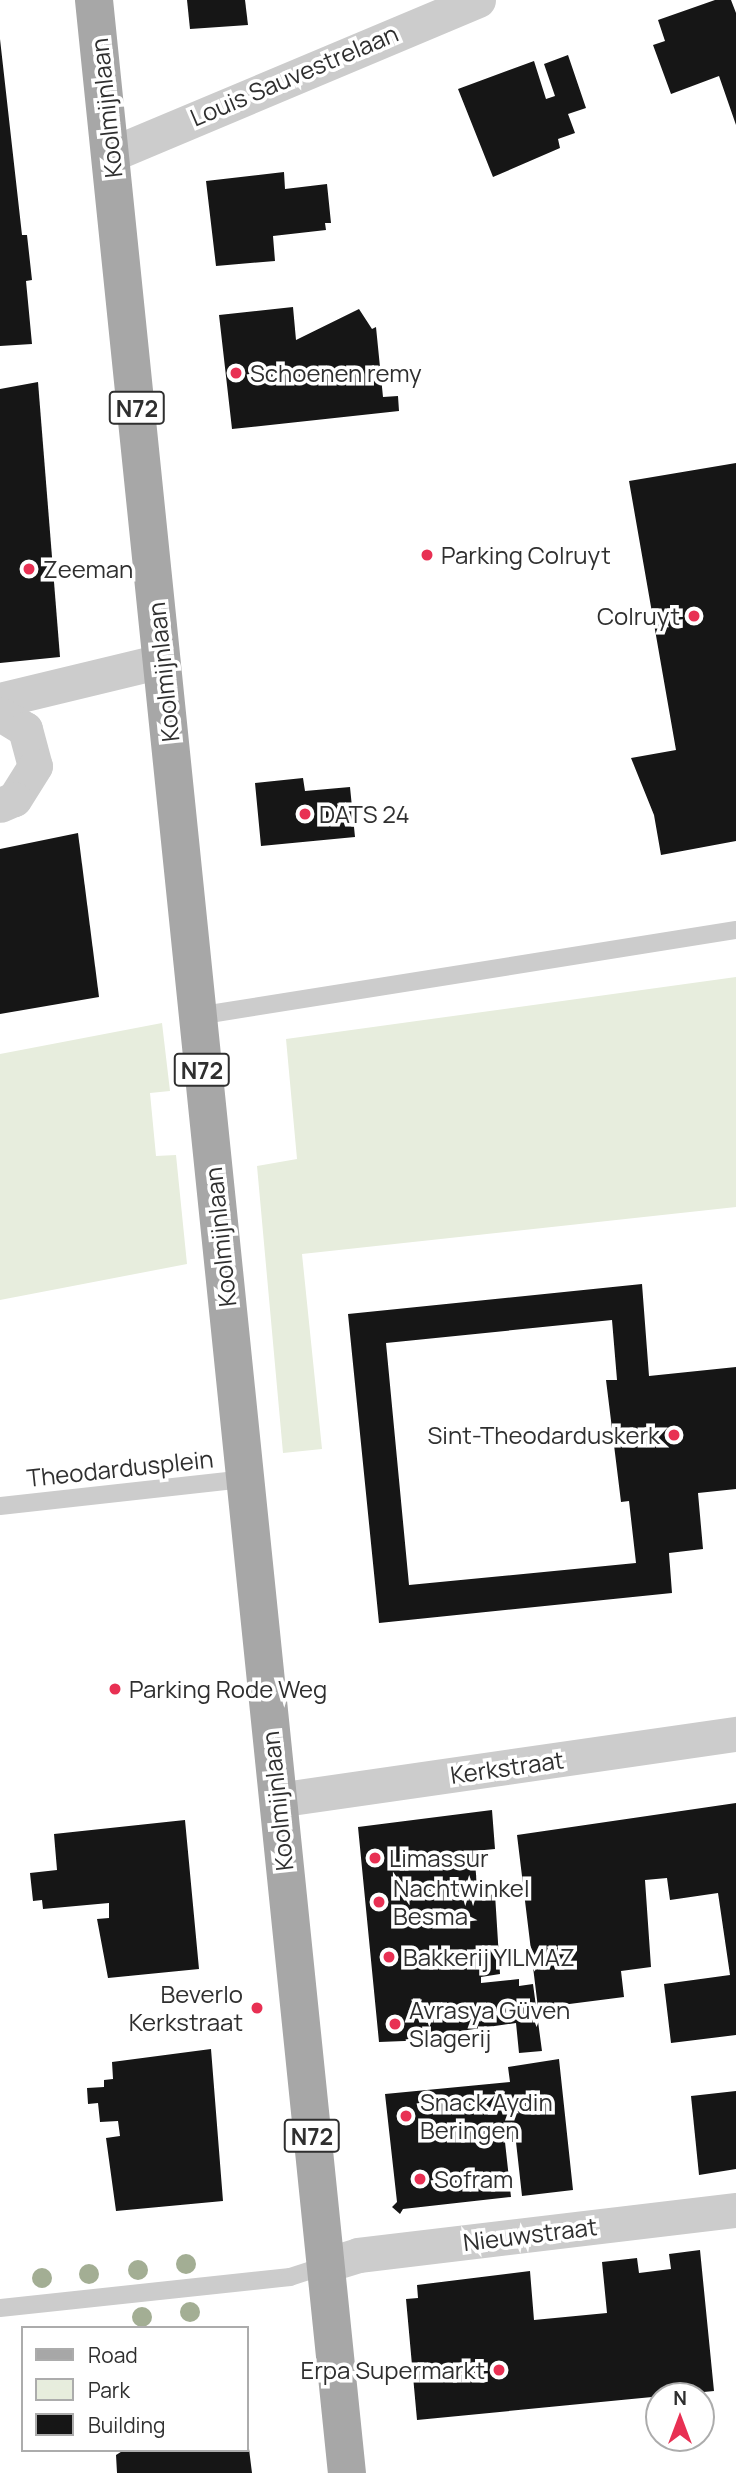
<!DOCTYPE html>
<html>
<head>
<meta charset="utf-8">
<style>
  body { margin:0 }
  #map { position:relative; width:736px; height:2473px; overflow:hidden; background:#fff; font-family:Manrope,sans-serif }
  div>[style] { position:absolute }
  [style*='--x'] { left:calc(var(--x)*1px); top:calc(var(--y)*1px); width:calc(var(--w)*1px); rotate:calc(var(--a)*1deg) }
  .green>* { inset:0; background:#e7eddd }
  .building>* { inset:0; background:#161616 }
  .service>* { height:18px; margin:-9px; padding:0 9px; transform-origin:9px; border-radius:9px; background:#ccc }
  .minor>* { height:35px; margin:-17.5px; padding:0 17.5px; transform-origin:17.5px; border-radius:17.5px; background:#ccc }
  .primary>* { height:38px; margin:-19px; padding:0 19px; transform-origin:19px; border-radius:19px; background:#a7a7a7 }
  .trees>* { width:20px; height:20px; margin:-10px; border-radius:50%; background:#a3ae94 }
  .dots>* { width:19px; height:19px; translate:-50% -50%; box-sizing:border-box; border:4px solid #fff; border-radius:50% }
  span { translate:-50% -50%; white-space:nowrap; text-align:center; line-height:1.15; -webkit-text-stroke:7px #fff; paint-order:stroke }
  .shield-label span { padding:2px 5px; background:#fff; border:2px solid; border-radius:5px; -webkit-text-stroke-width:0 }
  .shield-label { font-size:23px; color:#2f2f2f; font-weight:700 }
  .street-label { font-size:24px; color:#2f2f2f }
  .poi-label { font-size:24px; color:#2f2f2f }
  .left { translate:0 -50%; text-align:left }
  .right { translate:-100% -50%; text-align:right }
  .legend { position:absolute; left:21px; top:2326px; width:228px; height:126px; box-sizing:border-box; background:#fff; border:2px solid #acacac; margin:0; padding:9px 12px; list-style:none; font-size:21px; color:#2f2f2f }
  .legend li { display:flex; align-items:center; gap:14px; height:35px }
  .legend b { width:35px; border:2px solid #acacac }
  .north { position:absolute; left:645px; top:2382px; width:70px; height:70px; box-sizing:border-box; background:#fff; border:2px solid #acacac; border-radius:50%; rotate:0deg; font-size:19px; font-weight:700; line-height:28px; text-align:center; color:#2f2f2f }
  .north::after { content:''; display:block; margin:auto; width:24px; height:32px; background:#e83053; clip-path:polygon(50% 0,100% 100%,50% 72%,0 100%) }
</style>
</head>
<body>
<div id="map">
  <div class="green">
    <i style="clip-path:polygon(736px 977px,736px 1207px,302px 1254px,322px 1449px,283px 1453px,257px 1166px,297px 1159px,286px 1039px)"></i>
    <i style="clip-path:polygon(162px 1023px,170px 1091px,150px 1093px,156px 1156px,176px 1155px,187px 1264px,0 1300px,0 1054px)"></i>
  </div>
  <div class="building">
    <i style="clip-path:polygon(187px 0,245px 0,248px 25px,190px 29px)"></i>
    <i style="clip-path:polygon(715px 0,731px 0,736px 13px,736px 125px,719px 76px,671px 94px,653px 45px,665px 41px,658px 20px)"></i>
    <i style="clip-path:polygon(0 39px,22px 235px,27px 235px,32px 280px,26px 281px,32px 344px,0 346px)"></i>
    <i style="clip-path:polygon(568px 55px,586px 108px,568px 114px,575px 133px,558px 139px,560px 148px,493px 177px,458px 89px,534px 61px,546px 99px,555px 96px,544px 64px)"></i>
    <i style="clip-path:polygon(284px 172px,285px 189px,327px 184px,331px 223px,325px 223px,326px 230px,273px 236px,275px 261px,216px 266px,206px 181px)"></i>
    <i style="clip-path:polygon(293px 307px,296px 340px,359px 309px,372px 329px,376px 327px,383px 397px,398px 396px,399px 411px,232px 429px,219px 315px)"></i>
    <i style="clip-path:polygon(38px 382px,60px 657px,0 663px,0 389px)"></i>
    <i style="clip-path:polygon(736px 463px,736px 841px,661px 855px,654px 815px,631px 758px,676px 750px,629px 481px)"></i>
    <i style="clip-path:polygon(303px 778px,305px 791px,350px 787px,355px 837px,261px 846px,255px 783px)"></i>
    <i style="clip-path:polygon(78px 833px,99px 997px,0 1014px,0 849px)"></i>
    <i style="clip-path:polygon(evenodd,642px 1284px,649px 1376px,736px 1367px,736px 1489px,698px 1493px,703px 1549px,669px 1553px,672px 1593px,379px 1623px,348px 1314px,642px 1284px,612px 1320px,617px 1380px,606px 1380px,621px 1502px,629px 1501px,636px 1563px,409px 1585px,386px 1343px,612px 1320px)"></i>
    <i style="clip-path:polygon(736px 1803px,736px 2035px,671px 2043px,664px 1984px,730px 1975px,718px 1893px,670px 1900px,667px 1878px,645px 1880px,651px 1967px,621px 1971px,624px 1997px,538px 2008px,517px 1835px)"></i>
    <i style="clip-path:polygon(492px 1810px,495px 1849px,474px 1851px,478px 1897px,495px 1894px,500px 1974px,481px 1977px,481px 1983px,519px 1979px,519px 1986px,533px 1984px,542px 2051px,519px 2053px,516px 2023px,454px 2032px,455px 2039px,379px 2042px,358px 1827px)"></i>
    <i style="clip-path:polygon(185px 1820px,199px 1969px,108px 1978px,97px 1919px,109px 1918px,109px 1903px,43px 1909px,42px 1900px,33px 1901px,30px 1873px,57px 1870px,54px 1834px)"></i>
    <i style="clip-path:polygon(211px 2049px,223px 2201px,116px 2211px,106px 2138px,120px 2136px,118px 2121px,100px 2122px,98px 2103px,88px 2104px,87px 2088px,104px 2087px,104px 2080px,113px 2079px,112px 2062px)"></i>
    <i style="clip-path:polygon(559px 2059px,573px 2190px,522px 2196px,516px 2142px,505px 2142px,511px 2197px,403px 2209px,400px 2214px,392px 2207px,397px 2202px,385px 2094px,510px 2082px,508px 2067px)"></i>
    <i style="clip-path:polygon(736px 2091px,736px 2169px,699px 2175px,691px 2096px)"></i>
    <i style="clip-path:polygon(700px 2250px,714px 2391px,417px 2420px,406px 2299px,418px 2298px,417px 2285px,530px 2271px,534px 2320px,607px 2313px,602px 2262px,637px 2258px,639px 2273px,671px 2269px,669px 2254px)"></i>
    <i style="clip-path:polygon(248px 2441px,252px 2473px,117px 2473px,116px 2455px,124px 2450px,247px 2450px)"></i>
  </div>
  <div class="service">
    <i style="--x:197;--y:1016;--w:546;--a:-9.07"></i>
    <i style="--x:0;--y:1506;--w:247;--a:-6.3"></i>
    <i style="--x:0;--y:2308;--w:292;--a:-6.1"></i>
    <i style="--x:290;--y:2277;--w:38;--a:-18"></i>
  </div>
  <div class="minor">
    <i style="--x:112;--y:154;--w:397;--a:-22.8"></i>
    <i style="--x:0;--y:700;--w:166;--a:-13.6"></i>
    <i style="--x:0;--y:714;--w:29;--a:31"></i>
    <i style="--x:25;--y:729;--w:38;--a:75"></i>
    <i style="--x:35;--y:766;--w:39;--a:122"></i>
    <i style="--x:14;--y:799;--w:15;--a:157"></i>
    <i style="--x:277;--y:1800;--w:464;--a:-8.2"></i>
    <i style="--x:326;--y:2265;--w:34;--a:-17"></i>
    <i style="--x:358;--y:2255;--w:381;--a:-6.8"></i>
  </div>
  <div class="primary">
    <i style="--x:94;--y:0;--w:2486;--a:84.16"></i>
  </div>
  <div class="trees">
    <i style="left:186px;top:2264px"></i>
    <i style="left:138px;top:2270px"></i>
    <i style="left:89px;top:2274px"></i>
    <i style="left:42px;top:2278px"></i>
    <i style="left:190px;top:2312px"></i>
    <i style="left:142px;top:2317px"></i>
  </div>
  <div class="dots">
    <i style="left:236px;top:373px;background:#e83053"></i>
    <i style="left:427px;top:555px;background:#e83053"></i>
    <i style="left:29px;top:569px;background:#e83053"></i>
    <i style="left:694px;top:616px;background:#e83053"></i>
    <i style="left:305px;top:814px;background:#e83053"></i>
    <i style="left:674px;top:1435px;background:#e83053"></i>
    <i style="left:115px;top:1689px;background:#e83053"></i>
    <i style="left:375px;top:1858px;background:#e83053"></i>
    <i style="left:379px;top:1902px;background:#e83053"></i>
    <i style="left:389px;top:1957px;background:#e83053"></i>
    <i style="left:257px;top:2008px;background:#e83053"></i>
    <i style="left:395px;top:2024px;background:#e83053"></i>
    <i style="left:406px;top:2116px;background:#e83053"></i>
    <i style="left:420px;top:2179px;background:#e83053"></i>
    <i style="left:499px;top:2370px;background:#e83053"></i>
  </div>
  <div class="shield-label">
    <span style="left:137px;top:408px">N72</span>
    <span style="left:202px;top:1070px">N72</span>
    <span style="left:312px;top:2136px">N72</span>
  </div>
  <div class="street-label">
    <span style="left:294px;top:75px;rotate:-23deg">Louis Sauvestrelaan</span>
    <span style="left:106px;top:108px;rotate:-96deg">Koolmijnlaan</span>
    <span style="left:163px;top:672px;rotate:-96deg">Koolmijnlaan</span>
    <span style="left:220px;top:1237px;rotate:-96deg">Koolmijnlaan</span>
    <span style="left:120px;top:1468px;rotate:-6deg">Theodardusplein</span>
    <span style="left:507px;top:1767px;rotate:-8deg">Kerkstraat</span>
    <span style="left:277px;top:1801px;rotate:-96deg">Koolmijnlaan</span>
    <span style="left:530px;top:2234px;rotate:-7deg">Nieuwstraat</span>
  </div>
  <div class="poi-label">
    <span class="left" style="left:250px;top:373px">Schoenen remy</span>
    <span class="left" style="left:441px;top:555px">Parking Colruyt</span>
    <span class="left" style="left:43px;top:569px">Zeeman</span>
    <span class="right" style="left:680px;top:616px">Colruyt</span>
    <span class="left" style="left:319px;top:814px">DATS 24</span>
    <span class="right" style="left:660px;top:1435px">Sint-Theodarduskerk</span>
    <span class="left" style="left:129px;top:1689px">Parking Rode Weg</span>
    <span class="left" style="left:389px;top:1858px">Limassur</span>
    <span class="left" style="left:393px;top:1902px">Nachtwinkel<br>Besma</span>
    <span class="left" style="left:403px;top:1957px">Bakkerij YILMAZ</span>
    <span class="right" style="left:243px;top:2008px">Beverlo<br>Kerkstraat</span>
    <span class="left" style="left:409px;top:2024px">Avrasya Güven<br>Slagerij</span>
    <span class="left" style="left:420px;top:2116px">Snack Aydin<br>Beringen</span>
    <span class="left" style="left:434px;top:2179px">Sofram</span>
    <span class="right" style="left:485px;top:2370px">Erpa Supermarkt</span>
  </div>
  <ul class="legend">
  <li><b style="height:9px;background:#a7a7a7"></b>Road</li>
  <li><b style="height:19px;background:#e7eddd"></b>Park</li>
  <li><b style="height:19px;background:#161616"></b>Building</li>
  </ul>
  <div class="north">N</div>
</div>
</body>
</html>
